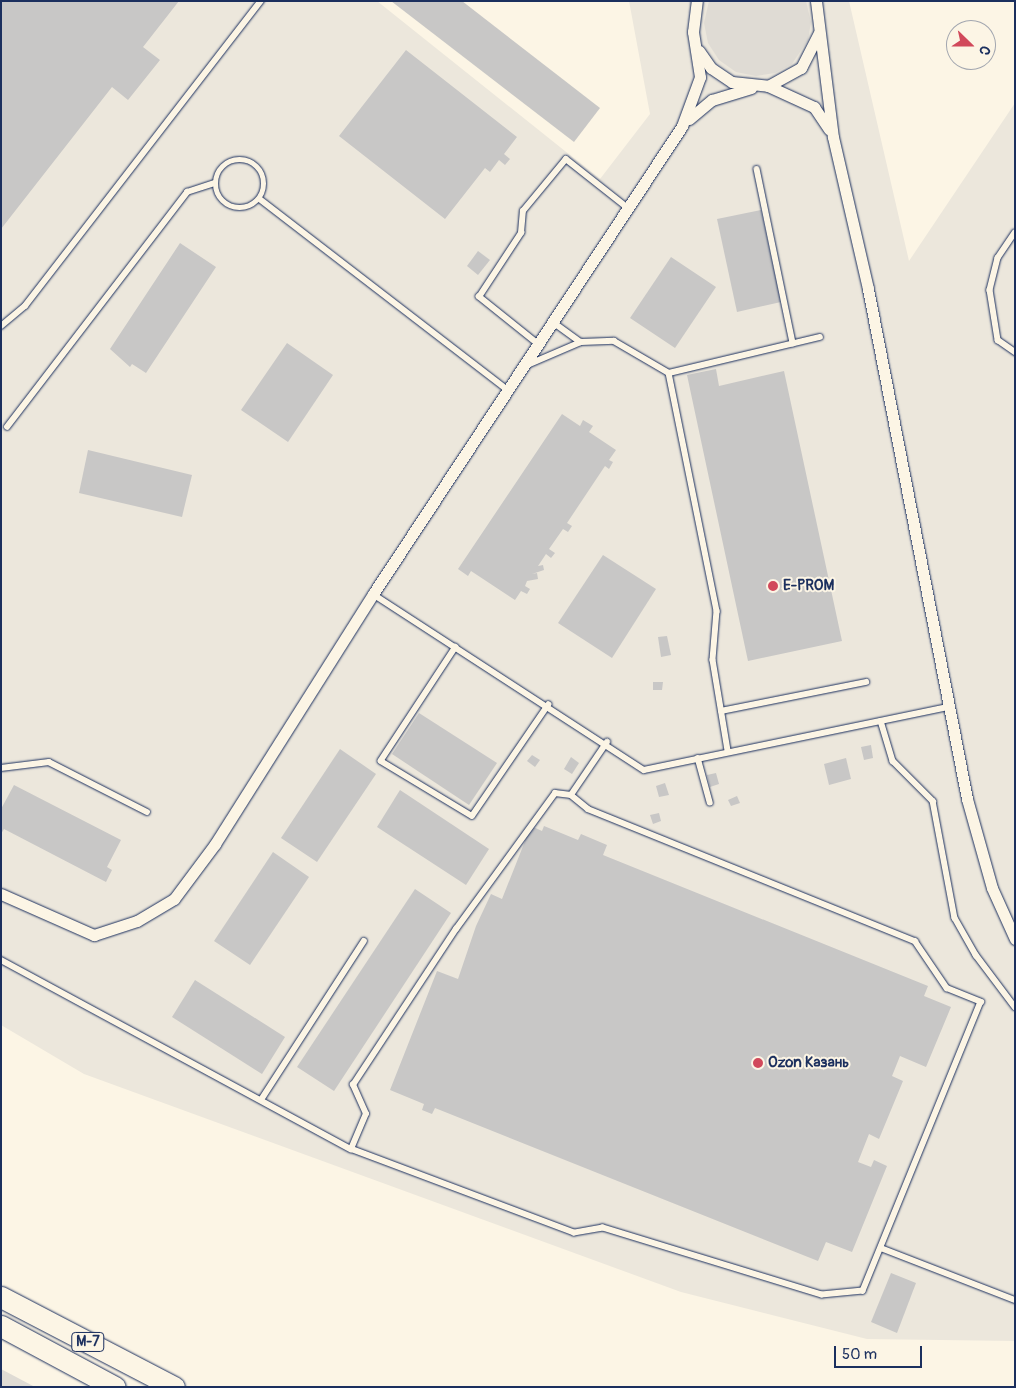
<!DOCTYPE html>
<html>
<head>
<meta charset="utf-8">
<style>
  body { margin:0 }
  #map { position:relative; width:1016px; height:1388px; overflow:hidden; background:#fcf5e5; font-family:Pangolin,sans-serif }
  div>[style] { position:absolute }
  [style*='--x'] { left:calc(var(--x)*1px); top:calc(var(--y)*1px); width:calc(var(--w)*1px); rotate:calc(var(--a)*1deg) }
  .built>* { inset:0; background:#ece7dc }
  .green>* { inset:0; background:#dfdbd4 }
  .building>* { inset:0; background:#c8c7c6 }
  .roads { filter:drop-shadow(0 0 1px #1b2f5e) drop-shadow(0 0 1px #1b2f5e) }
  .lane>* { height:5.5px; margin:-2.75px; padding:0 2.75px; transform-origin:2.75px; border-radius:2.75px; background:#fcf5e5 }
  .lane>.ring { margin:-2.75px; padding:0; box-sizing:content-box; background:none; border:5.5px solid #fcf5e5; border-radius:50% }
  .street>* { height:11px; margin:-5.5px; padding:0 5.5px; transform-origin:5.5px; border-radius:5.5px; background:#fcf5e5 }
  .highway>* { height:21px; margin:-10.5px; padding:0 10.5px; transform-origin:10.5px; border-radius:10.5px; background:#fcf5e5 }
  .dots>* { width:14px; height:14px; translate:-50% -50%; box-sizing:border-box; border:2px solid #fcf5e5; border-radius:50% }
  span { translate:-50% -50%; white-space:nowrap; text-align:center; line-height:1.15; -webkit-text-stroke:4px #fcf5e5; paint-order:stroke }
  .shield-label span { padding:1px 4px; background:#fcf5e5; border:1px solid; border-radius:4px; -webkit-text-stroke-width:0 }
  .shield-label { font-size:14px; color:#1b2f5e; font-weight:700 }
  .poi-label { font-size:15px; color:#1b2f5e; font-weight:700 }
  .left { translate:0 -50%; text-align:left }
  .frame { position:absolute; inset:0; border:2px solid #1b2f5e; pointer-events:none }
  .north { position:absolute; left:946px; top:20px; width:50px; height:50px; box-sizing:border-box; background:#fcf5e5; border:1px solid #a2a6af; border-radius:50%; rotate:112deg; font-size:14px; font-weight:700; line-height:20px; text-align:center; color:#1b2f5e }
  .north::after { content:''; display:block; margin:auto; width:18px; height:22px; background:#d1495b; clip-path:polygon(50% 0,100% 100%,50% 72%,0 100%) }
  .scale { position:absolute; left:834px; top:1346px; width:88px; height:22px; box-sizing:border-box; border:2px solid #1b2f5e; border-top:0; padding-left:6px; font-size:15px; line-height:18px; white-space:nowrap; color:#1b2f5e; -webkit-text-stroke:4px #fcf5e5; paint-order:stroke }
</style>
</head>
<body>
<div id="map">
  <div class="built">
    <i style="clip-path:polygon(1px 1px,377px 1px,600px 179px,650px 114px,629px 1px,849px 1px,909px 261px,1015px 103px,1015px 1341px,867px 1339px,681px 1292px,84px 1074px,1px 1025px)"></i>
  </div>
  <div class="green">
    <i style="clip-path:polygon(806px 1px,811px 22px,808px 40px,792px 64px,775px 73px,756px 76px,736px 72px,719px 60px,708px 43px,704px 23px,709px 1px)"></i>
    <i style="clip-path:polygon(1px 1369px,35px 1387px,1px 1387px)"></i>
  </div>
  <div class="building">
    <i style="clip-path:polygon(1px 1px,179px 1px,143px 47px,160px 60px,128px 100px,112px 87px,1px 229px)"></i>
    <i style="clip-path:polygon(391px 1px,462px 1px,600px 108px,574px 142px)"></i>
    <i style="clip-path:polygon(406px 50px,517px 137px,504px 154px,510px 159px,505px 165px,499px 160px,490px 172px,485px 168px,445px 219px,339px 136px)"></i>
    <i style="clip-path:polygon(761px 210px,781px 302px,737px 312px,717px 219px)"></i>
    <i style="clip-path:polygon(180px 243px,216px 267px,146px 373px,132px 364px,130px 367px,110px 349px)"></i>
    <i style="clip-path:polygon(478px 251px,490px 260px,478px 275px,467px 266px)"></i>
    <i style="clip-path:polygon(671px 257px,716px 287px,675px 348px,630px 318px)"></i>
    <i style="clip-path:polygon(287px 343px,333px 375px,288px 442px,241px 410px)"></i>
    <i style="clip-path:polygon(716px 369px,719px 386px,784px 371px,842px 641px,748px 661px,687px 375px)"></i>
    <i style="clip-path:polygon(562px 414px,580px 426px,583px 420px,593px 426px,589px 432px,616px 450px,609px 460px,613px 462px,609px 469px,605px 466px,567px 523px,572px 526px,568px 532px,563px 529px,549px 549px,555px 553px,551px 558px,546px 554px,538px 566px,543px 565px,544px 570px,532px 574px,537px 573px,538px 579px,527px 581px,525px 586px,530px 589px,527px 594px,521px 591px,515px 600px,471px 571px,468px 576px,458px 569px)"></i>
    <i style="clip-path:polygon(88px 450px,192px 475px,182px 517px,79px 493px)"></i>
    <i style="clip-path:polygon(603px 555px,656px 589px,612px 658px,558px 623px)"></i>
    <i style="clip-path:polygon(667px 636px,671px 655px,661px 657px,658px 637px)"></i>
    <i style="clip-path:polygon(653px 682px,663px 682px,662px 690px,653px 690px)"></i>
    <i style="clip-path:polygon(419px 713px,497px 763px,469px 805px,392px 754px)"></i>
    <i style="clip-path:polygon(871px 745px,873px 758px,864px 760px,861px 747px)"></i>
    <i style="clip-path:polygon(340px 749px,376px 774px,317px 862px,281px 838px)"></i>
    <i style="clip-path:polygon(532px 755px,540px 760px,535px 767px,527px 761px)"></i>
    <i style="clip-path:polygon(571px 757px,579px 763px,572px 774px,564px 769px)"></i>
    <i style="clip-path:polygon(846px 758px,851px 779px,829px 785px,824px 764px)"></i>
    <i style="clip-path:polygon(716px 773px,719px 784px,710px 787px,707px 775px)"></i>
    <i style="clip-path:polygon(665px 783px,669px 795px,659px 797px,656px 786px)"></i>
    <i style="clip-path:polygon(14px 785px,121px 840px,107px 867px,112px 870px,106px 882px,4px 829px,1px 834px,1px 809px)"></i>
    <i style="clip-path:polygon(400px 790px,489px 849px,466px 885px,377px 827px)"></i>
    <i style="clip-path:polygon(737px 796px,740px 803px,731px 806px,728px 800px)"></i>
    <i style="clip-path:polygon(659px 813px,661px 821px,653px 824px,650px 815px)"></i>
    <i style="clip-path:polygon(531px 826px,542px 831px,544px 826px,578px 840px,581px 834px,607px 845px,603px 855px,928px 986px,924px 996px,951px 1007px,926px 1067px,900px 1056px,892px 1076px,903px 1081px,879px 1139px,869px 1134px,858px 1162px,871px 1167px,874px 1160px,887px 1166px,852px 1252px,826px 1242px,818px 1261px,435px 1108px,432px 1114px,422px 1110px,424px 1104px,390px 1090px,437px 971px,458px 979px,476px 926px,491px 894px,502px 899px)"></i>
    <i style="clip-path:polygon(273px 852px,309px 877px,250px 965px,214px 941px)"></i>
    <i style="clip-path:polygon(415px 889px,451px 913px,334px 1091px,297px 1067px)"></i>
    <i style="clip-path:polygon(195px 980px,285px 1037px,262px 1074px,172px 1017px)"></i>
    <i style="clip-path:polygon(891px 1273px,916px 1283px,897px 1333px,871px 1322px)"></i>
  </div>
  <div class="roads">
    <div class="lane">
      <i class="ring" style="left:216px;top:160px;width:42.5px;height:42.5px"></i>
      <i style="--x:757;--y:169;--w:178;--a:78.3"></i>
      <i style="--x:260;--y:199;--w:314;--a:37.6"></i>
      <i style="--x:1015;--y:233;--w:30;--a:124"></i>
      <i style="--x:998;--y:258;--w:33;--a:104"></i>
      <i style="--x:990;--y:290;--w:51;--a:80.9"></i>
      <i style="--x:998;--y:340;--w:21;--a:35"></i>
      <i style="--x:553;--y:322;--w:34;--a:36"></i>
      <i style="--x:581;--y:342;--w:33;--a:-2"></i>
      <i style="--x:614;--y:341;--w:64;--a:30.2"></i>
      <i style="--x:669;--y:373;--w:155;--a:-13.4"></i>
      <i style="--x:1;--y:326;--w:31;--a:-40"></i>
      <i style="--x:25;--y:306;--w:386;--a:-52.3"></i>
      <i style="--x:539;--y:345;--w:77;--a:-141.3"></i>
      <i style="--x:479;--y:297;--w:77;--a:-56.7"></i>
      <i style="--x:521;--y:233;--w:22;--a:-85"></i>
      <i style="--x:523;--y:211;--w:67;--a:-50.4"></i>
      <i style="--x:566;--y:159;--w:79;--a:38.3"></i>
      <i style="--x:525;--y:366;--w:61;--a:-23.2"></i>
      <i style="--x:669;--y:373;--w:243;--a:78.6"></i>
      <i style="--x:717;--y:611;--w:49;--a:94.7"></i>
      <i style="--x:713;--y:660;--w:92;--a:80.6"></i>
      <i style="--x:7;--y:427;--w:296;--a:-52.5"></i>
      <i style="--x:187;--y:192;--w:29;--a:-18"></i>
      <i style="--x:373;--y:594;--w:323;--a:33"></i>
      <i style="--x:644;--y:770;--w:310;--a:-11.7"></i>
      <i style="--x:456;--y:647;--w:136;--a:123.3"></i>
      <i style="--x:381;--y:761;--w:106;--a:31.1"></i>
      <i style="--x:472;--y:816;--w:135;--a:-55.6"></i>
      <i style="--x:721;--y:711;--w:148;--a:-11.3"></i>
      <i style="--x:881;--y:721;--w:42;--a:73.3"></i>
      <i style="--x:893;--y:761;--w:57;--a:45"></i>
      <i style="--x:933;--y:801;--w:119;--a:79.4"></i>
      <i style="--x:955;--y:918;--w:43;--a:60.4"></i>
      <i style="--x:976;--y:955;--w:65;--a:53.1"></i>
      <i style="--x:698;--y:758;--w:46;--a:74.7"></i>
      <i style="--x:1;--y:768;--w:48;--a:-7.1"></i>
      <i style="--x:49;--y:762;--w:110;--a:27"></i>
      <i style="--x:571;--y:795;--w:22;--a:39"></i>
      <i style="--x:588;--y:809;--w:353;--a:22"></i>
      <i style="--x:915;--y:941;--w:57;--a:55.8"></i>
      <i style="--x:947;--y:988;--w:37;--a:22"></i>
      <i style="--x:981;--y:1002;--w:312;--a:112.2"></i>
      <i style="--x:863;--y:1291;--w:41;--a:174.4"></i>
      <i style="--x:822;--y:1295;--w:229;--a:-163"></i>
      <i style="--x:603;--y:1228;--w:29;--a:170"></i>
      <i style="--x:574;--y:1233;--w:238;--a:-159.4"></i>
      <i style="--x:351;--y:1149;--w:38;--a:-67"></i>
      <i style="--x:366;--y:1114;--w:32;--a:-114"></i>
      <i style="--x:353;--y:1085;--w:187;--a:-56.6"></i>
      <i style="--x:456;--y:929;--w:168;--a:-53.9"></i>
      <i style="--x:555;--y:793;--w:16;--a:7"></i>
      <i style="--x:571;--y:795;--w:64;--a:-55.8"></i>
      <i style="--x:1;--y:960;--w:398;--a:28.4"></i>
      <i style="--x:261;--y:1100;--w:189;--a:-57.1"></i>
      <i style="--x:881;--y:1248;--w:144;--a:21.2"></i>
    </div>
    <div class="street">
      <i style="--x:816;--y:1;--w:137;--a:82.9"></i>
      <i style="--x:833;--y:137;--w:156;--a:77"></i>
      <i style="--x:868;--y:289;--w:520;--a:79.01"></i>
      <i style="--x:967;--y:799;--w:92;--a:74.3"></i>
      <i style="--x:992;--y:888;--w:56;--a:65.7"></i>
      <i style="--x:699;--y:51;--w:21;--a:55"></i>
      <i style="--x:711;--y:68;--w:25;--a:34"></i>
      <i style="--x:732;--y:82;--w:36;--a:6"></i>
      <i style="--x:768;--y:86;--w:38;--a:-29"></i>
      <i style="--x:801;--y:68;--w:39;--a:-63"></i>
      <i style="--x:768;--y:86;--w:51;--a:24.5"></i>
      <i style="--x:814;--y:107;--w:27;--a:56"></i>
      <i style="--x:689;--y:119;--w:30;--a:-40"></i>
      <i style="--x:712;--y:100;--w:41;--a:-17.1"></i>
      <i style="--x:1;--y:894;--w:102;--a:23.8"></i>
      <i style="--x:94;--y:935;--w:45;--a:-18"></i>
      <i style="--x:137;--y:921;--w:43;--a:-30.7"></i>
      <i style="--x:174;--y:899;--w:69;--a:-53.3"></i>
      <i style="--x:215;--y:844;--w:296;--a:-57.7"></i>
      <i style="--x:373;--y:594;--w:561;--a:-56.56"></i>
      <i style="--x:682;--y:126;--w:52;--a:-69.8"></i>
      <i style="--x:700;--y:77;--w:46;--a:-98.8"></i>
      <i style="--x:693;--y:32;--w:31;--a:-83"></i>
    </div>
    <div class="highway">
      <i style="--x:1;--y:1297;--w:195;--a:27.5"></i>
      <i style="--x:1;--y:1326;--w:129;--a:28.2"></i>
    </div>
  </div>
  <div class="dots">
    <i style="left:773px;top:586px;background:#d1495b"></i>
    <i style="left:758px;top:1063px;background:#d1495b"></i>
  </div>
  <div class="shield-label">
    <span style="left:88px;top:1342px">М-7</span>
  </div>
  <div class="poi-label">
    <span class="left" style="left:783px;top:586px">E-PROM</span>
    <span class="left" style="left:768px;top:1063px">Ozon Казань</span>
  </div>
  <div class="frame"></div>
  <div class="north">С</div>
  <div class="scale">50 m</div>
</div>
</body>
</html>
